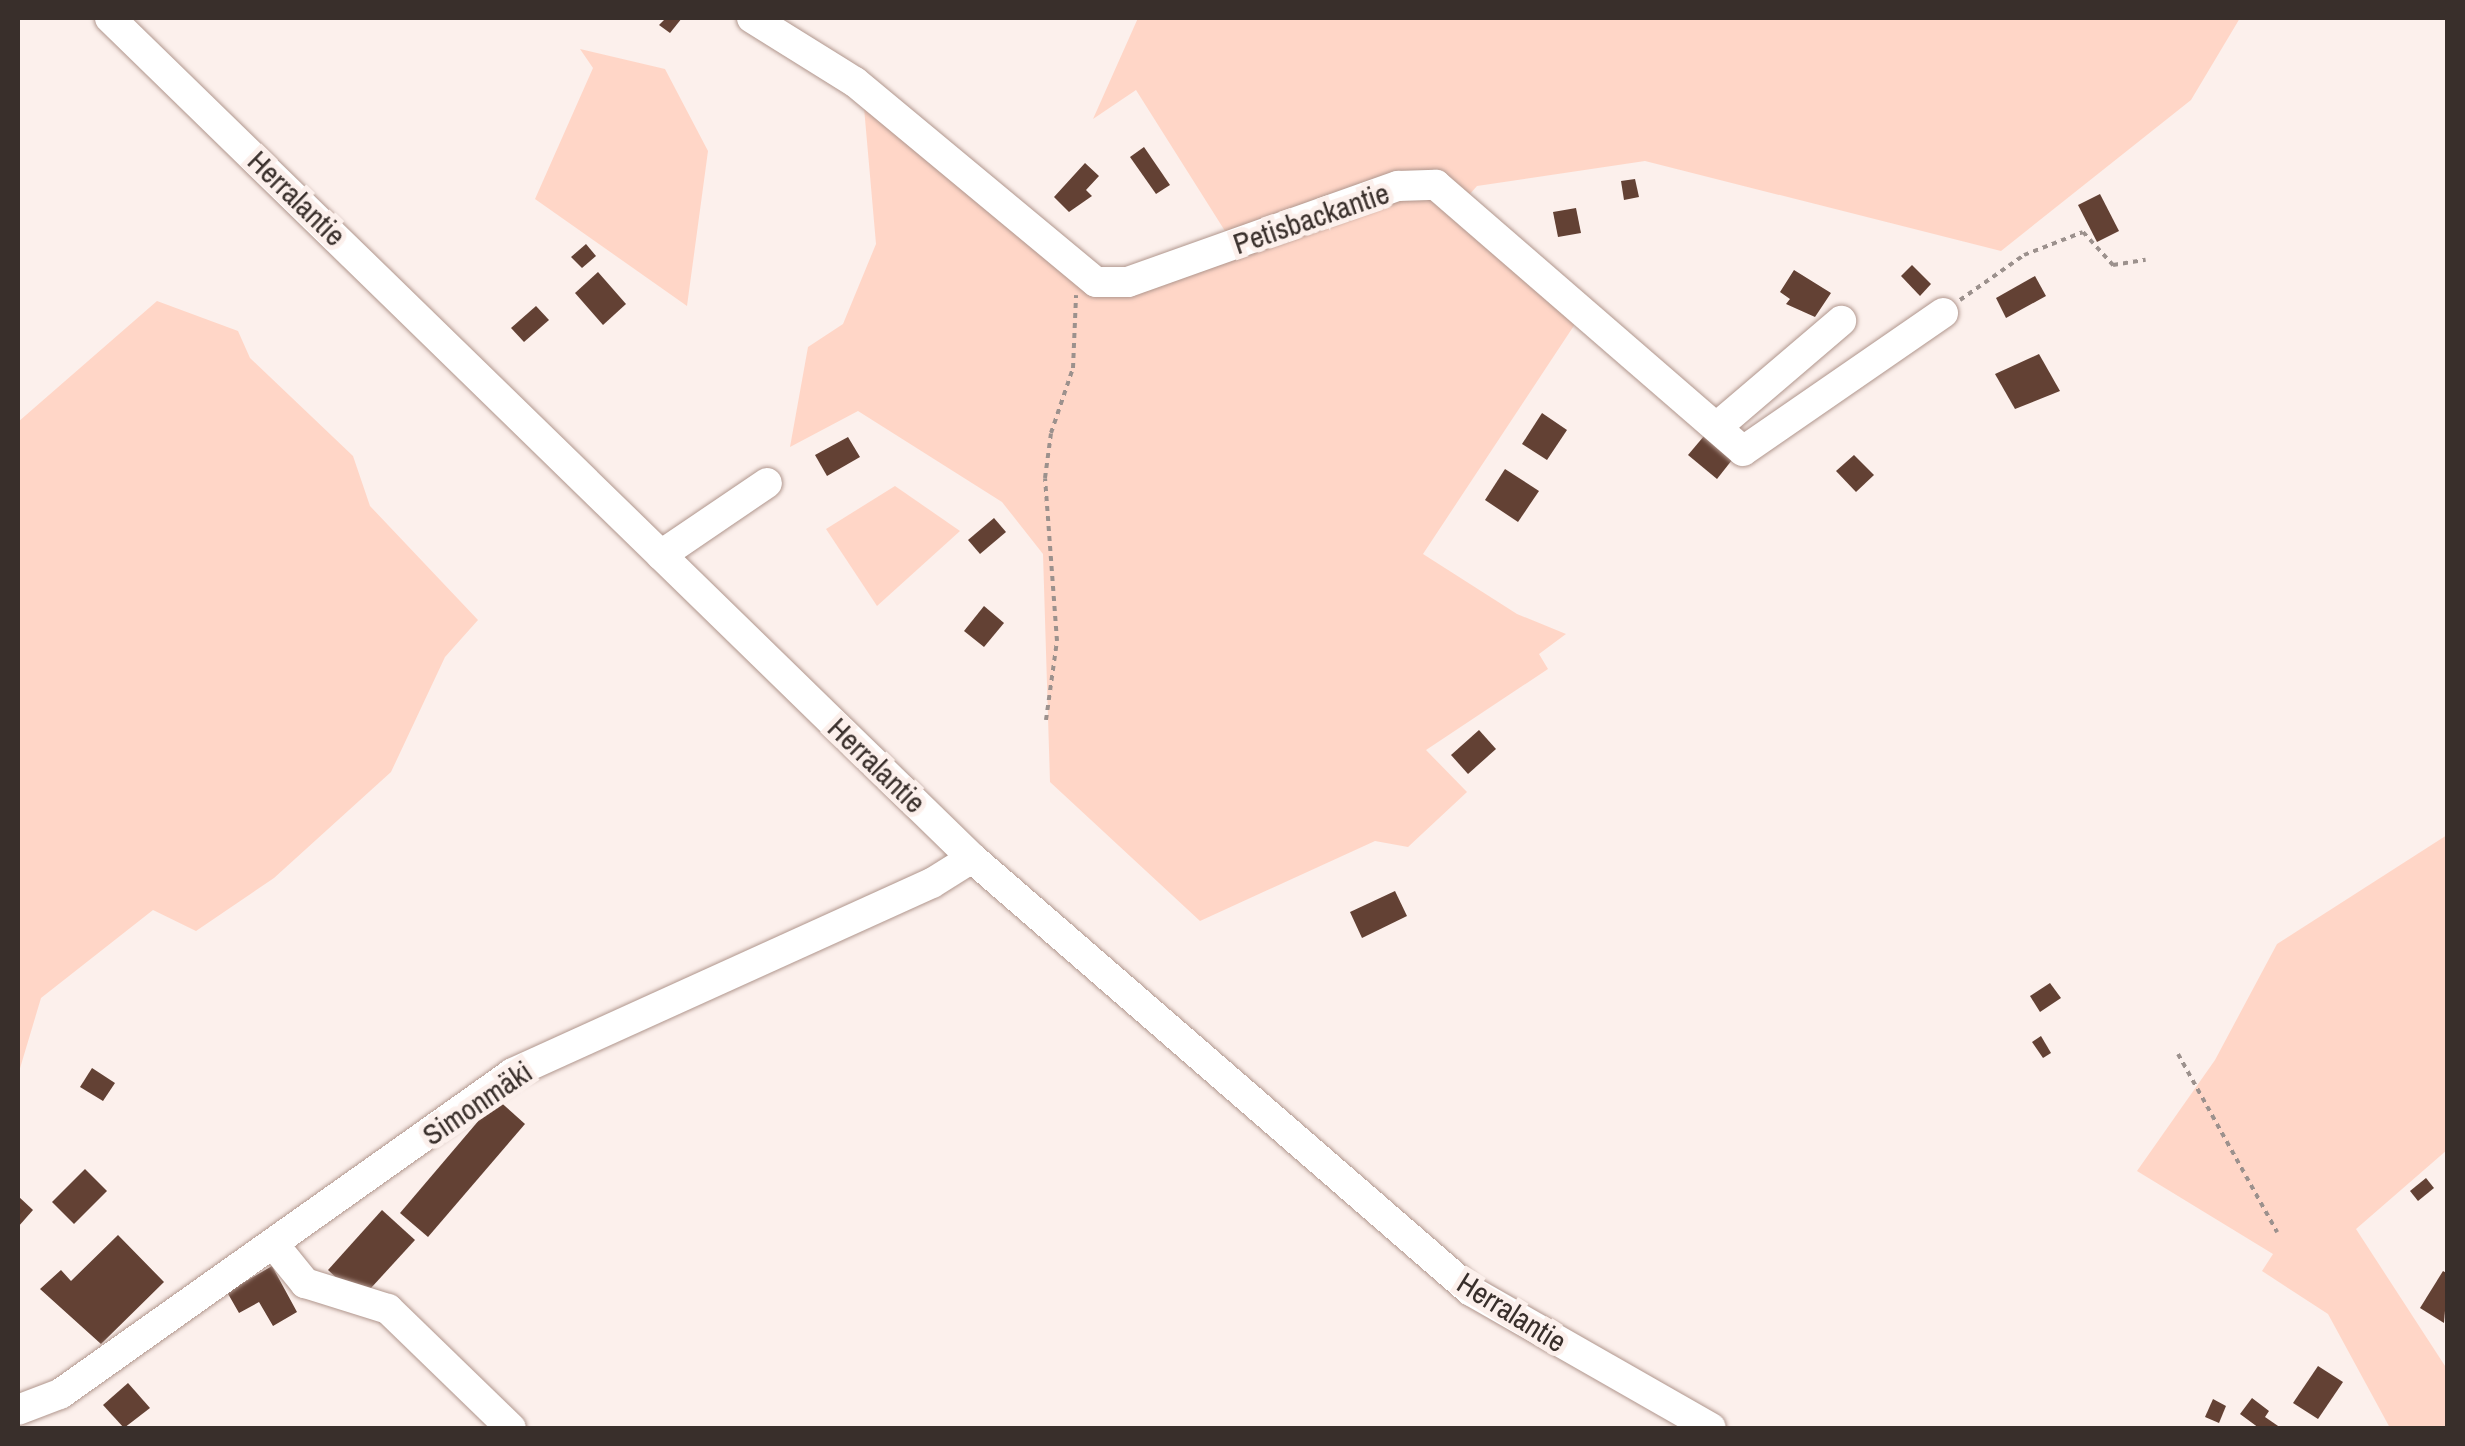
<!DOCTYPE html>
<html>
<head>
<meta charset="utf-8">
<style>
  body { margin:0 }
  #map { position:relative; width:2465px; height:1446px; overflow:hidden; background:#fcf0ec; font-family:"Archivo Narrow",sans-serif }
  div>[style] { position:absolute }
  [style*='--x'] { left:calc(var(--x)*1px); top:calc(var(--y)*1px); width:calc(var(--w)*1px); rotate:calc(var(--a)*1deg) }
  .green>* { inset:0; background:#ffd6c7 }
  .building>* { inset:0; background:#634134 }
  .path>* { height:4px; margin-top:-2px; transform-origin:0; background:repeating-linear-gradient(90deg,#9c918d 0 5px,transparent 0 10px) }
  .roads { filter:drop-shadow(0 0 2px #b0968d) drop-shadow(0 0 2px #b0968d) }
  .minor>* { height:30px; margin:-15px; padding:0 15px; transform-origin:15px; border-radius:15px; background:#fff }
  span { translate:-50% -50%; white-space:nowrap; text-align:center; line-height:1.15; -webkit-text-stroke:10px #fcf0ec; paint-order:stroke }
  .street-label { font-size:30px; color:#392f2b }
  .frame { position:absolute; inset:0; border:20px solid #392f2b; pointer-events:none }
</style>
</head>
<body>
<div id="map">
  <div class="green">
    <i style="clip-path:polygon(1138px 18px,2240px 18px,2191px 100px,2001px 251px,1645px 161px,1477px 186px,1452px 214px,1577px 321px,1423px 554px,1517px 614px,1566px 634px,1539px 654px,1548px 669px,1426px 750px,1467px 792px,1408px 847px,1375px 841px,1200px 921px,1050px 782px,1043px 554px,1002px 502px,858px 411px,790px 447px,808px 347px,843px 324px,876px 244px,863px 96px,1094px 288px,1237px 250px,1136px 90px,1093px 119px)"></i>
    <i style="clip-path:polygon(580px 49px,665px 69px,708px 151px,687px 306px,535px 199px,593px 68px)"></i>
    <i style="clip-path:polygon(157px 301px,238px 331px,250px 358px,353px 456px,370px 506px,478px 620px,445px 657px,391px 772px,274px 878px,196px 931px,153px 910px,41px 998px,18px 1075px,18px 422px)"></i>
    <i style="clip-path:polygon(895px 486px,960px 531px,877px 606px,826px 529px)"></i>
    <i style="clip-path:polygon(2447px 835px,2447px 1150px,2356px 1229px,2447px 1369px,2447px 1428px,2390px 1428px,2328px 1314px,2262px 1271px,2273px 1254px,2137px 1171px,2215px 1060px,2277px 944px)"></i>
  </div>
  <div class="building">
    <i style="clip-path:polygon(666px 18px,682px 18px,670px 33px,659px 25px)"></i>
    <i style="clip-path:polygon(1144px 147px,1170px 185px,1156px 194px,1130px 157px)"></i>
    <i style="clip-path:polygon(1085px 163px,1099px 176px,1086px 190px,1092px 196px,1069px 212px,1054px 197px)"></i>
    <i style="clip-path:polygon(1635px 179px,1639px 197px,1624px 200px,1621px 181px)"></i>
    <i style="clip-path:polygon(2100px 194px,2119px 231px,2097px 242px,2078px 205px)"></i>
    <i style="clip-path:polygon(1576px 208px,1581px 233px,1558px 237px,1553px 212px)"></i>
    <i style="clip-path:polygon(586px 244px,596px 256px,582px 268px,571px 257px)"></i>
    <i style="clip-path:polygon(1912px 265px,1931px 284px,1920px 296px,1901px 276px)"></i>
    <i style="clip-path:polygon(1794px 270px,1831px 293px,1815px 317px,1786px 304px,1790px 299px,1780px 292px)"></i>
    <i style="clip-path:polygon(598px 272px,626px 304px,603px 325px,575px 293px)"></i>
    <i style="clip-path:polygon(2035px 276px,2046px 296px,2006px 318px,1996px 298px)"></i>
    <i style="clip-path:polygon(536px 306px,549px 320px,524px 342px,511px 328px)"></i>
    <i style="clip-path:polygon(2039px 354px,2060px 391px,2015px 409px,1995px 374px)"></i>
    <i style="clip-path:polygon(1542px 413px,1567px 430px,1547px 460px,1522px 444px)"></i>
    <i style="clip-path:polygon(1704px 436px,1732px 460px,1717px 479px,1688px 455px)"></i>
    <i style="clip-path:polygon(848px 437px,860px 457px,827px 476px,815px 455px)"></i>
    <i style="clip-path:polygon(1854px 455px,1874px 475px,1856px 492px,1836px 471px)"></i>
    <i style="clip-path:polygon(1505px 469px,1539px 491px,1518px 522px,1485px 500px)"></i>
    <i style="clip-path:polygon(994px 518px,1006px 532px,980px 554px,968px 540px)"></i>
    <i style="clip-path:polygon(984px 606px,1004px 623px,984px 647px,964px 631px)"></i>
    <i style="clip-path:polygon(1479px 730px,1496px 749px,1468px 774px,1451px 755px)"></i>
    <i style="clip-path:polygon(1395px 891px,1407px 916px,1362px 938px,1350px 912px)"></i>
    <i style="clip-path:polygon(2050px 983px,2061px 998px,2040px 1012px,2030px 996px)"></i>
    <i style="clip-path:polygon(2041px 1036px,2051px 1053px,2043px 1058px,2032px 1042px)"></i>
    <i style="clip-path:polygon(92px 1068px,115px 1083px,103px 1101px,80px 1087px)"></i>
    <i style="clip-path:polygon(497px 1099px,525px 1124px,428px 1237px,400px 1213px)"></i>
    <i style="clip-path:polygon(85px 1169px,107px 1191px,74px 1224px,52px 1202px)"></i>
    <i style="clip-path:polygon(2426px 1178px,2434px 1188px,2418px 1201px,2410px 1191px)"></i>
    <i style="clip-path:polygon(18px 1196px,33px 1210px,18px 1227px)"></i>
    <i style="clip-path:polygon(382px 1210px,415px 1240px,360px 1300px,328px 1270px)"></i>
    <i style="clip-path:polygon(118px 1235px,164px 1282px,101px 1344px,40px 1289px,61px 1270px,71px 1281px)"></i>
    <i style="clip-path:polygon(272px 1266px,297px 1312px,273px 1326px,259px 1302px,239px 1313px,227px 1292px)"></i>
    <i style="clip-path:polygon(2443px 1271px,2448px 1274px,2444px 1323px,2420px 1308px)"></i>
    <i style="clip-path:polygon(2318px 1366px,2343px 1382px,2318px 1419px,2293px 1403px)"></i>
    <i style="clip-path:polygon(128px 1383px,150px 1408px,124px 1428px,103px 1405px)"></i>
    <i style="clip-path:polygon(2252px 1398px,2269px 1411px,2265px 1417px,2281px 1428px,2259px 1428px,2240px 1414px)"></i>
    <i style="clip-path:polygon(2213px 1399px,2226px 1406px,2219px 1423px,2205px 1417px)"></i>
  </div>
  <div class="path">
    <i style="--x:1960;--y:300;--w:78;--a:-35.1"></i>
    <i style="--x:2024;--y:255;--w:63;--a:-21.3"></i>
    <i style="--x:2083;--y:232;--w:45;--a:47.7"></i>
    <i style="--x:2113;--y:265;--w:33;--a:-9"></i>
    <i style="--x:1046;--y:720;--w:80;--a:-82.1"></i>
    <i style="--x:1057;--y:641;--w:163;--a:-94.2"></i>
    <i style="--x:1045;--y:478;--w:45;--a:-82.4"></i>
    <i style="--x:1051;--y:433;--w:69;--a:-71.3"></i>
    <i style="--x:1073;--y:368;--w:73;--a:-87.6"></i>
    <i style="--x:2178;--y:1054;--w:204;--a:60.9"></i>
  </div>
  <div class="roads">
    <div class="minor">
      <i style="--x:110;--y:18;--w:1204;--a:44.26"></i>
      <i style="--x:972;--y:858;--w:661;--a:40.95"></i>
      <i style="--x:1471;--y:1291;--w:276;--a:29.7"></i>
      <i style="--x:752;--y:18;--w:121;--a:31.9"></i>
      <i style="--x:855;--y:82;--w:313;--a:39.7"></i>
      <i style="--x:1096;--y:282;--w:32;--a:0"></i>
      <i style="--x:1128;--y:282;--w:287;--a:-19.6"></i>
      <i style="--x:1398;--y:186;--w:38;--a:-2"></i>
      <i style="--x:1436;--y:185;--w:406;--a:40.9"></i>
      <i style="--x:1743;--y:451;--w:243;--a:-34.6"></i>
      <i style="--x:1718;--y:426;--w:162;--a:-40.5"></i>
      <i style="--x:661;--y:555;--w:128;--a:-34.2"></i>
      <i style="--x:275;--y:1246;--w:48;--a:51"></i>
      <i style="--x:305;--y:1283;--w:87;--a:17.4"></i>
      <i style="--x:388;--y:1309;--w:171;--a:44.1"></i>
      <i style="--x:18;--y:1410;--w:45;--a:-20.9"></i>
      <i style="--x:60;--y:1394;--w:555;--a:-35.32"></i>
      <i style="--x:513;--y:1073;--w:460;--a:-24.4"></i>
      <i style="--x:932;--y:883;--w:47;--a:-32"></i>
    </div>
  </div>
  <div class="street-label">
    <span style="left:297px;top:198px;rotate:44deg">Herralantie</span>
    <span style="left:1311px;top:218px;rotate:-19deg">Petisbackantie</span>
    <span style="left:877px;top:765px;rotate:44deg">Herralantie</span>
    <span style="left:477px;top:1103px;rotate:-34deg">Simonmäki</span>
    <span style="left:1512px;top:1312px;rotate:32deg">Herralantie</span>
  </div>
  <div class="frame"></div>
</div>
</body>
</html>
